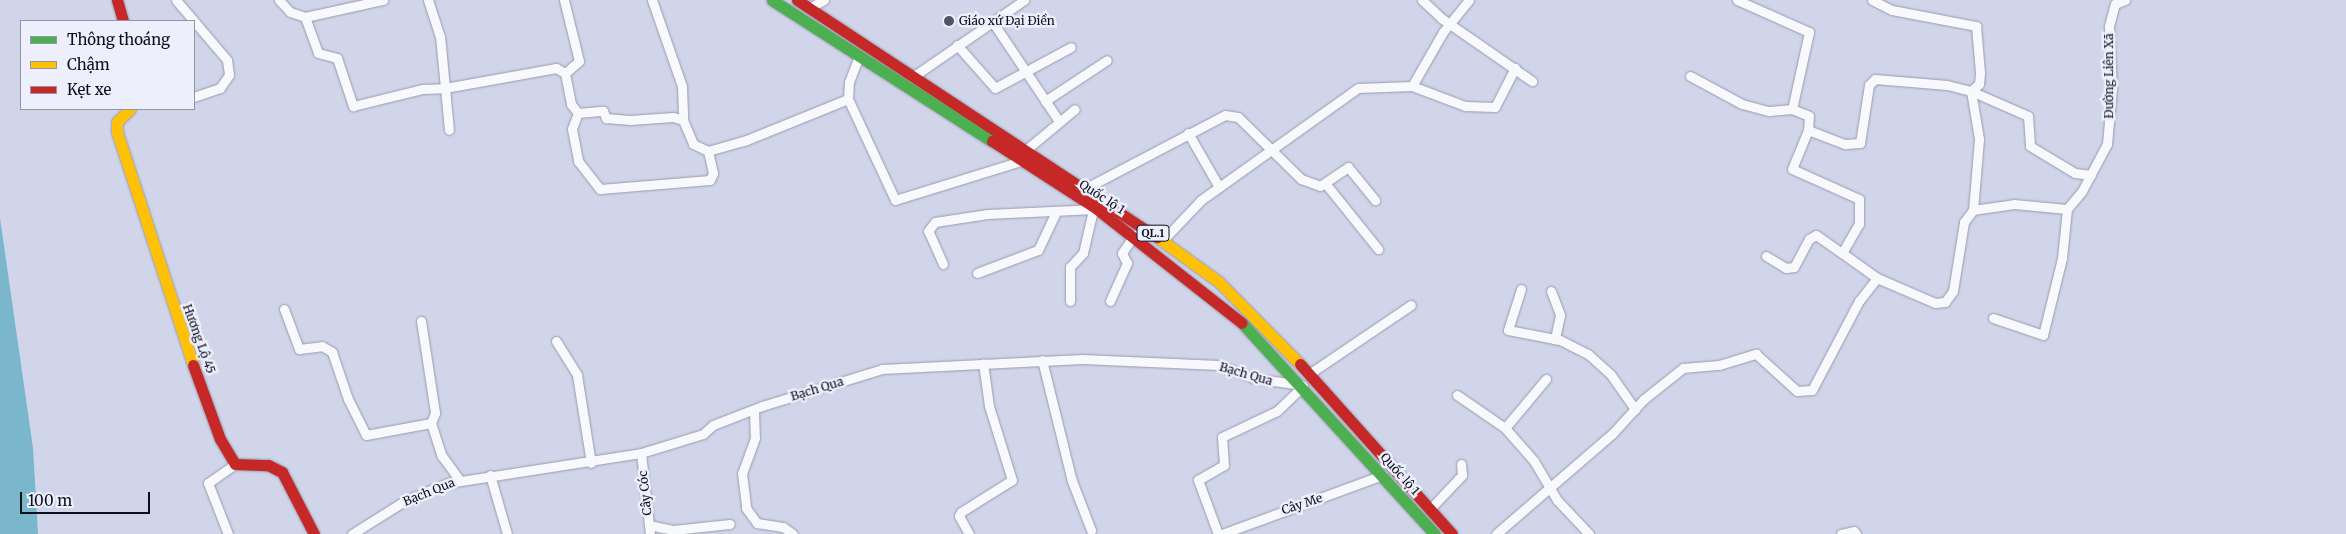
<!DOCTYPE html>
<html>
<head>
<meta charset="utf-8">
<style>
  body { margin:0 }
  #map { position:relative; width:2346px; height:534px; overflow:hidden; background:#d0d5ea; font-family:Merriweather,serif }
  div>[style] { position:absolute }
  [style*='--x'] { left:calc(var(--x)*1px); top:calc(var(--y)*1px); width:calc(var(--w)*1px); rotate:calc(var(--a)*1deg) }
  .water>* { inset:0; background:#7ab6cc }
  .roads { filter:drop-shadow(0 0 1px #989bac) drop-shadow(0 0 1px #989bac) }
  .street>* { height:9px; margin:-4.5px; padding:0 4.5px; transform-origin:4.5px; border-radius:4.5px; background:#f8f9fc }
  .fast>* { height:11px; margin:-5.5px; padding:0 5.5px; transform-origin:5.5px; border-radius:5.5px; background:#4caf50 }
  .slow>* { height:11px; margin:-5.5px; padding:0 5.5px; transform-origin:5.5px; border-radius:5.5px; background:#ffc107 }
  .jam>* { height:11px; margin:-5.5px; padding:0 5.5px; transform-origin:5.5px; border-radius:5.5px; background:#c62828 }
  .dots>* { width:14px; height:14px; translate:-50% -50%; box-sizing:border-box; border:2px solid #edeffc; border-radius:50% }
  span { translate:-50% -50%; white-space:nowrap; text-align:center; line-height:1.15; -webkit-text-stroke:5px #edeffc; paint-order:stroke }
  .shield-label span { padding:1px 4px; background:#edeffc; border:1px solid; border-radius:4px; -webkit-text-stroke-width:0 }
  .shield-label { font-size:11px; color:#0e0f1d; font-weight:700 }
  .poi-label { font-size:12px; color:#0e0f1d }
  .left { translate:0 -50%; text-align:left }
  .street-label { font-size:12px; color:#0e0f1d }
  .legend { position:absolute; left:20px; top:20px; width:175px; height:90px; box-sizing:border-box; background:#edeffc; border:1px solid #9495a3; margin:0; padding:6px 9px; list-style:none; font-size:15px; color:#0e0f1d }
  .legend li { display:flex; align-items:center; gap:10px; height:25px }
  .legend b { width:25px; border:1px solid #9495a3 }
  .scale { position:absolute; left:20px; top:492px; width:130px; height:22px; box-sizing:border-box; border:2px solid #0e0f1d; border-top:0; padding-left:6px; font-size:15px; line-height:18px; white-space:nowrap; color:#0e0f1d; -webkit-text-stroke:4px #edeffc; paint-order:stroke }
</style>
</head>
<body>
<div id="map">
  <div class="water">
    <i style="clip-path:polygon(0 218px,33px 448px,38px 534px,0 534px)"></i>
  </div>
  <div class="roads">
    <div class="street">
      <i style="--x:176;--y:0;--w:79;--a:49.6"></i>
      <i style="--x:227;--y:60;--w:15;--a:82"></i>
      <i style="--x:229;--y:75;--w:16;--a:125"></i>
      <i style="--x:220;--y:88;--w:28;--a:161"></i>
      <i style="--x:279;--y:0;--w:16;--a:47"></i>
      <i style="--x:290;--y:12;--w:16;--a:18"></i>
      <i style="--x:305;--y:17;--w:80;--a:-12.3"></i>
      <i style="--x:428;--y:0;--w:38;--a:72"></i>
      <i style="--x:440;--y:36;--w:52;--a:84.5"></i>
      <i style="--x:445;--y:88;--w:113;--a:-10.2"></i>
      <i style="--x:556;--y:68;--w:10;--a:29"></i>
      <i style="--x:565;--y:73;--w:32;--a:79"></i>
      <i style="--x:571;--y:104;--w:11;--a:52"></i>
      <i style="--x:578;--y:113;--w:25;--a:-5"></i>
      <i style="--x:603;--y:111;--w:8;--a:67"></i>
      <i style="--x:606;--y:118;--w:24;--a:5"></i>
      <i style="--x:630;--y:120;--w:43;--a:-4"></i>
      <i style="--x:673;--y:117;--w:10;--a:17"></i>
      <i style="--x:683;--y:120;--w:26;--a:67"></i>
      <i style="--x:693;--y:144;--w:17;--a:25"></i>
      <i style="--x:708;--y:151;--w:37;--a:-16"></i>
      <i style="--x:744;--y:141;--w:112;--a:-22"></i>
      <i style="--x:848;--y:99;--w:17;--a:-87"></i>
      <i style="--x:849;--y:82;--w:28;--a:-69"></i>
      <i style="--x:564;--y:0;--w:63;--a:76.2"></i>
      <i style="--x:579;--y:61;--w:18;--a:139"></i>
      <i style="--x:652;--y:0;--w:91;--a:70.8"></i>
      <i style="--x:682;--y:86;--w:34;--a:88"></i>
      <i style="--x:1422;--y:0;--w:26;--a:43"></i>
      <i style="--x:1441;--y:18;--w:111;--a:34.7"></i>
      <i style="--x:1737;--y:0;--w:79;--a:24"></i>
      <i style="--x:1809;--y:32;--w:79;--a:102.4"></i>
      <i style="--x:1792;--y:109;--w:18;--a:22"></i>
      <i style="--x:1809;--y:116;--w:14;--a:94"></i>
      <i style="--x:1872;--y:0;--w:22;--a:27"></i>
      <i style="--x:1892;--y:10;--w:86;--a:10.8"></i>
      <i style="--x:1976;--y:26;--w:47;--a:85.1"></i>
      <i style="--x:1980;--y:73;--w:11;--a:95"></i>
      <i style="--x:1979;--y:84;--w:11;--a:139"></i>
      <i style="--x:1971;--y:91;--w:62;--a:23.7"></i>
      <i style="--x:2028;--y:116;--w:30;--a:86"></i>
      <i style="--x:2030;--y:146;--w:52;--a:31"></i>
      <i style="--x:2075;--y:173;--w:16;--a:7"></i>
      <i style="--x:809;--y:8;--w:17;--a:-28"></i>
      <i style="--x:305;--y:17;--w:38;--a:70"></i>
      <i style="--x:318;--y:53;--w:20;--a:15"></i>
      <i style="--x:337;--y:58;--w:51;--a:71.6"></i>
      <i style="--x:353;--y:106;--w:71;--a:-13.8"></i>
      <i style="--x:422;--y:89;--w:23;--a:-2"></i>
      <i style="--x:445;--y:88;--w:42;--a:84.6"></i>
      <i style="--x:992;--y:21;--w:120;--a:56.2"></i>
      <i style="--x:957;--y:45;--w:57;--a:48.5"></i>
      <i style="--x:995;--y:88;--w:86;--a:-28.3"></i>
      <i style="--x:914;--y:76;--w:134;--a:-34.6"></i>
      <i style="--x:1690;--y:76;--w:59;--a:28.3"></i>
      <i style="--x:1742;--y:104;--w:28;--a:15"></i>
      <i style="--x:1769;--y:111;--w:23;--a:-5"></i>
      <i style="--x:1412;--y:86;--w:62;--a:-60.1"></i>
      <i style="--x:1443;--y:32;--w:41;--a:-50.9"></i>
      <i style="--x:848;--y:99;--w:111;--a:65"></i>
      <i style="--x:895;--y:200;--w:132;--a:-17.2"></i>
      <i style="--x:1045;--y:101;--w:74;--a:-33.5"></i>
      <i style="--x:578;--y:113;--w:17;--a:111"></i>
      <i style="--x:572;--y:129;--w:33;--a:79"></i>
      <i style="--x:578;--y:161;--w:36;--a:52"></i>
      <i style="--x:600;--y:189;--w:110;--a:-4.7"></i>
      <i style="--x:710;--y:180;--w:8;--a:-67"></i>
      <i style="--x:713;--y:173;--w:23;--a:-103"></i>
      <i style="--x:1188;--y:133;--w:62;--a:60.1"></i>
      <i style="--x:1027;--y:149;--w:62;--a:-39.8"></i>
      <i style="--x:1325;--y:183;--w:85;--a:51.2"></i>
      <i style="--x:1086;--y:188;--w:157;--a:-27.7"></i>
      <i style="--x:1225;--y:115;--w:13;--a:9"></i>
      <i style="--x:1238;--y:117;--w:88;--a:44.5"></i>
      <i style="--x:1301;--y:179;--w:20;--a:20"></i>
      <i style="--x:1320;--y:186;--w:34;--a:-34"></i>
      <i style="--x:1348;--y:167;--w:43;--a:50.7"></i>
      <i style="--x:2067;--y:209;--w:23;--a:-50"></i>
      <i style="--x:2082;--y:191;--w:53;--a:-62"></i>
      <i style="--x:2107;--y:144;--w:56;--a:-84.9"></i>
      <i style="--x:2112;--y:88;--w:62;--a:-92.8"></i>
      <i style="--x:2109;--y:26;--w:23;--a:-75"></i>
      <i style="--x:2115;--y:4;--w:11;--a:-22"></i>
      <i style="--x:1164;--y:239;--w:54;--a:-46.5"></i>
      <i style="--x:1201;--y:200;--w:193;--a:-35.5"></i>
      <i style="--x:1358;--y:88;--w:54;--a:-2.1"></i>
      <i style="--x:1412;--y:86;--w:57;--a:20.7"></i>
      <i style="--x:1465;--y:106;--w:30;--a:2"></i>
      <i style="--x:1495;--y:107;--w:44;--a:-62.9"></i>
      <i style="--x:1766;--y:256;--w:23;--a:31"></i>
      <i style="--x:1786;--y:268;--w:8;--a:-7"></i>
      <i style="--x:1794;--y:267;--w:32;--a:-62"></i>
      <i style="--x:1809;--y:239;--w:8;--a:-30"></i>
      <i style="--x:1816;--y:235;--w:32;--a:35"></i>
      <i style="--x:943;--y:264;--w:36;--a:-114"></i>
      <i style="--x:928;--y:231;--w:11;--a:-52"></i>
      <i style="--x:935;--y:222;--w:53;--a:-8.7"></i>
      <i style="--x:987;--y:214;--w:109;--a:-2.6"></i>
      <i style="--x:977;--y:273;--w:65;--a:-20.7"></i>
      <i style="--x:1038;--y:250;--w:42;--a:-64.7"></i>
      <i style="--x:1877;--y:278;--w:43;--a:-144.5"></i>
      <i style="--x:1842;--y:253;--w:34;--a:-60"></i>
      <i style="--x:1859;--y:224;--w:25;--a:-90"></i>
      <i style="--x:1859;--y:199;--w:73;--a:-155.9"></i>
      <i style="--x:1792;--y:169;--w:42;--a:-67.7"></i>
      <i style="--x:1808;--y:130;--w:40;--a:21"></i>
      <i style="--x:1845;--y:144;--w:15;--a:-4"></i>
      <i style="--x:1860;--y:143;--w:59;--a:-81.2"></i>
      <i style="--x:1869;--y:85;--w:8;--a:-45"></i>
      <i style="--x:1875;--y:79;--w:72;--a:4.8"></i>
      <i style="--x:1947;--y:85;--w:25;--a:14"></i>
      <i style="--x:1971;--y:91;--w:49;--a:80.5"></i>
      <i style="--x:1979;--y:139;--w:71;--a:94.8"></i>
      <i style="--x:1521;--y:289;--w:43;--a:107.6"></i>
      <i style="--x:1508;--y:330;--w:53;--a:10.9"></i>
      <i style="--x:1560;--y:340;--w:31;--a:27"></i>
      <i style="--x:1588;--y:354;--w:31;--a:42"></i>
      <i style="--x:1611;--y:375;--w:42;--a:54.8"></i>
      <i style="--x:1551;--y:291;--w:26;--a:69"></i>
      <i style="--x:1560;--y:315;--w:25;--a:102"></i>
      <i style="--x:1070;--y:301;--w:34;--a:-90"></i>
      <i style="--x:1070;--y:267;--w:19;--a:-47"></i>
      <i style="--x:1083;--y:253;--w:44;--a:-76.9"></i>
      <i style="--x:1110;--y:301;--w:42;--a:-65.9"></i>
      <i style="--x:1127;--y:263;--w:11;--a:-117"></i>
      <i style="--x:1122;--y:253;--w:22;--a:-56"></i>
      <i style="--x:284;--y:309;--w:43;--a:69.4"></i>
      <i style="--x:299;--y:349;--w:23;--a:-7"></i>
      <i style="--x:322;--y:346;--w:12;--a:31"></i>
      <i style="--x:332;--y:352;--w:50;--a:71.2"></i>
      <i style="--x:348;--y:399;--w:40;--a:63.4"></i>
      <i style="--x:366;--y:435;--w:66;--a:-10.5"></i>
      <i style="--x:1993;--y:318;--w:53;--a:18.8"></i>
      <i style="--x:2043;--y:335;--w:79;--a:-76.1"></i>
      <i style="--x:2062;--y:258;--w:49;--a:-84.2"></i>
      <i style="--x:421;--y:321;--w:93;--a:81.3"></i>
      <i style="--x:435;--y:413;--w:11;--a:112"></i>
      <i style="--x:431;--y:423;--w:35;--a:72"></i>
      <i style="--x:442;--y:456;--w:29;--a:54"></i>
      <i style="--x:556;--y:341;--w:40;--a:58"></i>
      <i style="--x:577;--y:375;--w:89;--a:81"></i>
      <i style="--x:1042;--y:360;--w:125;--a:76.1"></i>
      <i style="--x:1072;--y:481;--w:53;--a:68.8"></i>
      <i style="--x:1309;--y:374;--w:123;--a:-34.1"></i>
      <i style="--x:1457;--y:395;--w:58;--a:34.5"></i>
      <i style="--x:1505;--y:428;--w:44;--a:48.7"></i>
      <i style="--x:1534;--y:461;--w:45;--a:59.5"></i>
      <i style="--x:1557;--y:500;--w:47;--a:46.7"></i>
      <i style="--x:754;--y:412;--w:26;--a:88"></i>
      <i style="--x:755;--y:438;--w:37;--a:110"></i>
      <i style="--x:742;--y:473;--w:35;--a:83"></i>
      <i style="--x:746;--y:508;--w:19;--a:54"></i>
      <i style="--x:757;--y:523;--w:26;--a:9"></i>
      <i style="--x:783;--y:527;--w:12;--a:35"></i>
      <i style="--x:1505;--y:428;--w:64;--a:-50.1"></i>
      <i style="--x:641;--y:453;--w:81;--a:83.7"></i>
      <i style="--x:490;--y:475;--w:61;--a:73.9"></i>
      <i style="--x:1430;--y:509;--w:47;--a:-46.7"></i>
      <i style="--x:1462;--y:475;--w:11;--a:-95"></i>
      <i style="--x:649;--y:525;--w:25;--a:12"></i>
      <i style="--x:673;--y:530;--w:57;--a:-6"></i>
      <i style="--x:228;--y:534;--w:55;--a:-111.4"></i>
      <i style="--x:208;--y:483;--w:33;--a:-35"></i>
      <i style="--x:352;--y:534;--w:64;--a:-32.2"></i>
      <i style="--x:406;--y:500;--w:45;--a:-22"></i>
      <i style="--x:448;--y:483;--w:195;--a:-8.8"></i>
      <i style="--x:641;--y:453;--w:65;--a:-17"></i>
      <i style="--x:703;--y:434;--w:13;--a:-42"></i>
      <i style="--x:713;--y:425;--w:53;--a:-21.2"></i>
      <i style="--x:762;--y:406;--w:126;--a:-17.1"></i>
      <i style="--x:882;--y:369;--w:200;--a:-2.9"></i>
      <i style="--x:1082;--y:359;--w:137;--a:2.5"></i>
      <i style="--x:1219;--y:365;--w:36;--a:21"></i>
      <i style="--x:1253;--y:378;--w:49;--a:8.3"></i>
      <i style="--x:969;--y:534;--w:21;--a:-119"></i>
      <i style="--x:959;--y:516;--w:4;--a:-63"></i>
      <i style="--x:961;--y:512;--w:60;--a:-32.1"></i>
      <i style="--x:1012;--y:480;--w:77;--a:-107.3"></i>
      <i style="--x:989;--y:406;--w:43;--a:-97.9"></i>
      <i style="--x:1218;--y:534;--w:58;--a:-110.3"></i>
      <i style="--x:1198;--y:480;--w:30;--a:-30"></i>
      <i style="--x:1224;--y:465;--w:28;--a:-94"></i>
      <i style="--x:1222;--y:437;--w:61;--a:-25.3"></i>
      <i style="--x:1277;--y:411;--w:36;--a:-44"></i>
      <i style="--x:1222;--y:534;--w:171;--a:-20.2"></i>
      <i style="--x:1496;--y:534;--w:153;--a:-40.8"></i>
      <i style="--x:1612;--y:434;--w:47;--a:-47.6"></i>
      <i style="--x:1644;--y:399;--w:50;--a:-38.5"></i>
      <i style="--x:1683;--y:368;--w:36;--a:-5"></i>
      <i style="--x:1719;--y:365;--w:39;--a:-17"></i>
      <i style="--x:1756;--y:354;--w:55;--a:42.1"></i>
      <i style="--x:1797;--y:391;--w:15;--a:-4"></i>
      <i style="--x:1812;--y:390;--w:101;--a:-62.2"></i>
      <i style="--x:1859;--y:301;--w:29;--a:-52"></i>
      <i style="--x:1877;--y:278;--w:63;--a:23.3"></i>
      <i style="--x:1935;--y:303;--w:10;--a:-6"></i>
      <i style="--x:1945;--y:302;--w:14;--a:-54"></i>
      <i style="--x:1953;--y:291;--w:70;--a:-80.9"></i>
      <i style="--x:1964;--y:222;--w:15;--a:-53"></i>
      <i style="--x:1973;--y:210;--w:41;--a:-8.3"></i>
      <i style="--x:2014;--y:204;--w:53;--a:5.4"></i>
      <i style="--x:1841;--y:534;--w:13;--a:-13"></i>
      <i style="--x:1854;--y:531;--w:4;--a:56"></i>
    </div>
    <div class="fast">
      <i style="--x:772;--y:0;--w:261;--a:32.7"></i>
      <i style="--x:1242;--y:323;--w:286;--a:47.6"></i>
    </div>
    <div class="slow">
      <i style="--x:130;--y:109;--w:18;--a:135"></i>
      <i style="--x:117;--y:122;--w:10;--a:90"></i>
      <i style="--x:117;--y:132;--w:245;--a:71.9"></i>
      <i style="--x:1157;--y:237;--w:77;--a:36"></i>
      <i style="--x:1219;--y:282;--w:115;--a:45.4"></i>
    </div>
    <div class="jam">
      <i style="--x:117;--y:0;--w:22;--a:74"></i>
      <i style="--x:797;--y:0;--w:431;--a:33.4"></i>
      <i style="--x:992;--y:141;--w:125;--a:32.9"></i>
      <i style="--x:1097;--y:209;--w:184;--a:38.2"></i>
      <i style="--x:1300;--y:364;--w:228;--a:48.2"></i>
      <i style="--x:193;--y:365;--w:79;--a:70"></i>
      <i style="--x:220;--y:439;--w:29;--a:59"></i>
      <i style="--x:235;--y:464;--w:33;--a:2"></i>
      <i style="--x:268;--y:465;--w:16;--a:27"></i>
      <i style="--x:282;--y:472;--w:70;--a:62.7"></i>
    </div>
  </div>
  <div class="dots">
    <i style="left:949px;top:21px;background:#525465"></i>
  </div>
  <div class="shield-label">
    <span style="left:1153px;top:233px">QL.1</span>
  </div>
  <div class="poi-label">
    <span class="left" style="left:959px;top:21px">Giáo xứ Đại Điền</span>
  </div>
  <div class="street-label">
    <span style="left:2109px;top:76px;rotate:-90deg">Đường Liên Xã</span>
    <span style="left:1102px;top:197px;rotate:33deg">Quốc lộ 1</span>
    <span style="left:199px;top:339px;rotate:70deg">Hương Lộ 45</span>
    <span style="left:1246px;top:374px;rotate:16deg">Bạch Qua</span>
    <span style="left:817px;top:389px;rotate:-17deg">Bạch Qua</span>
    <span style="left:1400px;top:474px;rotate:48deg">Quốc lộ 1</span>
    <span style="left:429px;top:492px;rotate:-22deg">Bạch Qua</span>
    <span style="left:645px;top:493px;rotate:-96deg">Cây Cóc</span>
    <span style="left:1302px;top:504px;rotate:-18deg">Cây Me</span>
  </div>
  <ul class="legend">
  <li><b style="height:6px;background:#4caf50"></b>Thông thoáng</li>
  <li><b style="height:6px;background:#ffc107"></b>Chậm</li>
  <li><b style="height:6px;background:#c62828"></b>Kẹt xe</li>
  </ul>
  <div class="scale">100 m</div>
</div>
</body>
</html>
